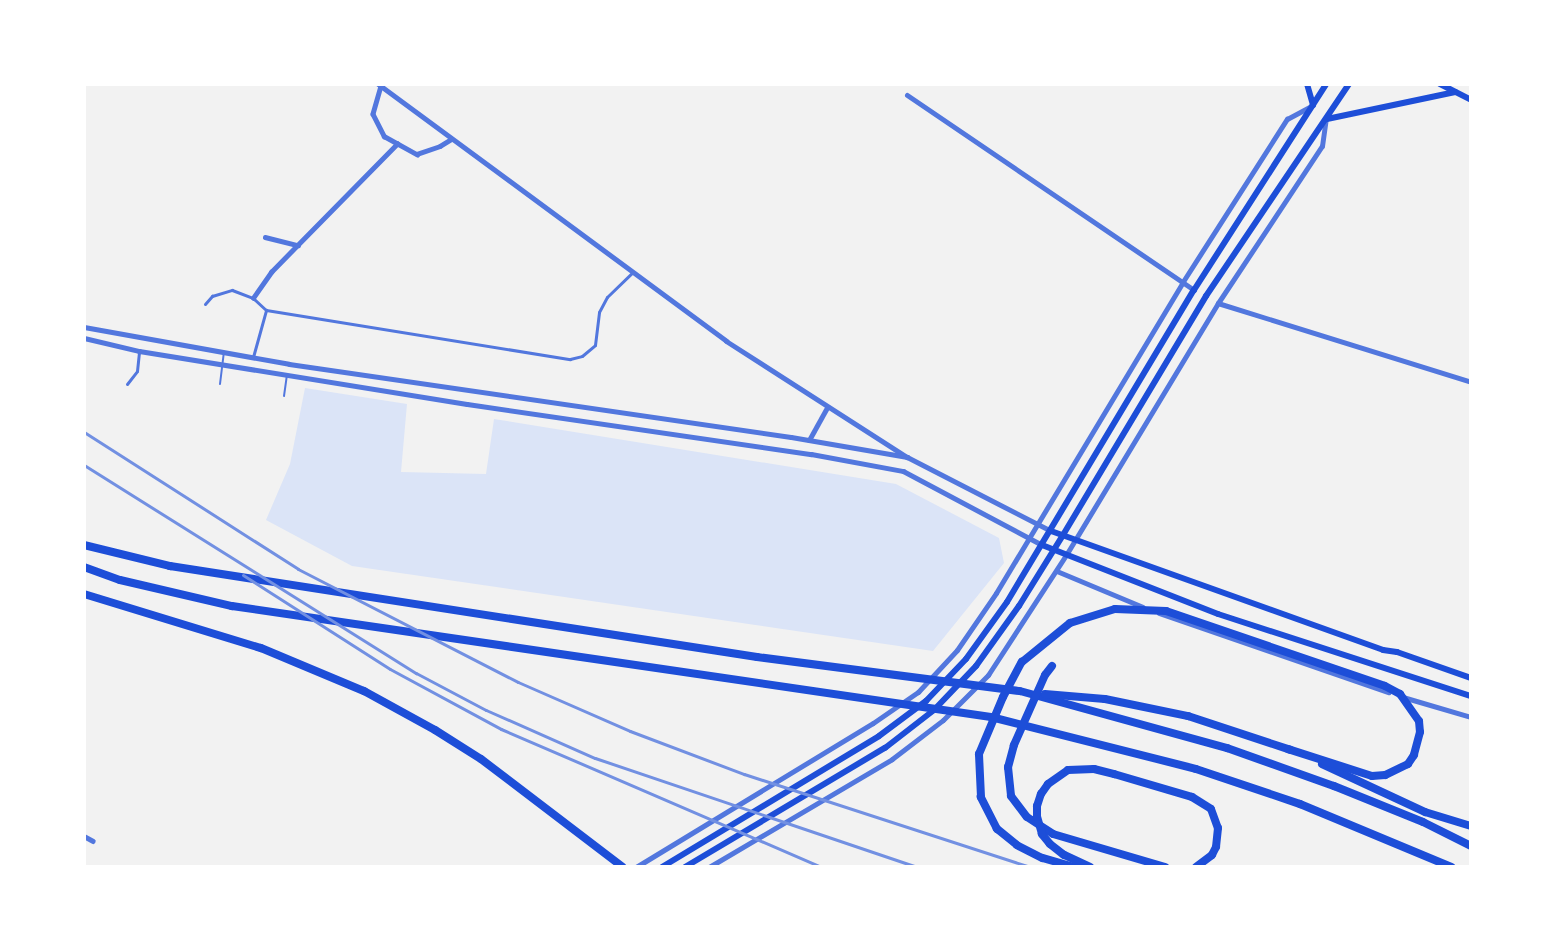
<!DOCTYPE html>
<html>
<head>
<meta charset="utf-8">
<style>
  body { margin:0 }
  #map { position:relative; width:1555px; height:951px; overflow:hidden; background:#f2f2f2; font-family:"Nunito Sans",sans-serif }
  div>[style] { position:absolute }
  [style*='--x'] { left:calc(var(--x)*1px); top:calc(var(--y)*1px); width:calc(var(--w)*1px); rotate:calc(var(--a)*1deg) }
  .green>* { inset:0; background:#dbe4f7 }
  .service>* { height:2px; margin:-1px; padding:0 1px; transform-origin:1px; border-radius:1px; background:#5277de }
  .pedestrian>* { height:3px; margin:-1.5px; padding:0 1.5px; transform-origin:1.5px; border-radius:1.5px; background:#5277de }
  .minor>* { height:4.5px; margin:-2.25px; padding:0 2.25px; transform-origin:2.25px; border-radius:2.25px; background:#5277de }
  .tertiary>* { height:5px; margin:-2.5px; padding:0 2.5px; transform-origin:2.5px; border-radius:2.5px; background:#5277de }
  .secondary>* { height:6px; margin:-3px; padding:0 3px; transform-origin:3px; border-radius:3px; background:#1d4ed8 }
  .motorway>* { height:8px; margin:-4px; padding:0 4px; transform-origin:4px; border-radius:4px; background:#1d4ed8 }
  .rail>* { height:3px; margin:-1.5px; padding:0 1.5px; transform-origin:1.5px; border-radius:1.5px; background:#7290e2 }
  span { translate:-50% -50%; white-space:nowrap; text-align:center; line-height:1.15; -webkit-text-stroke:5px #fff; paint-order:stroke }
  .frame { position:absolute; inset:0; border:86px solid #fff; pointer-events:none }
</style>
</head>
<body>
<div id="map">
  <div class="green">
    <i style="clip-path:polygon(305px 388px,407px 404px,401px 472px,486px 474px,494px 419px,896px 484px,999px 538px,1004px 563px,933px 651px,352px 566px,266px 520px,290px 464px)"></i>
  </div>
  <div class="service">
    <i style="--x:220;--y:384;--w:31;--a:-83"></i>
    <i style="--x:284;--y:396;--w:21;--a:-82"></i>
  </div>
  <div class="pedestrian">
    <i style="--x:205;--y:304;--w:11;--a:-49"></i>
    <i style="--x:212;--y:296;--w:21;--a:-17"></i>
    <i style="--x:232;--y:290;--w:22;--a:21"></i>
    <i style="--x:253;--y:298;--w:18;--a:43"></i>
    <i style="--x:266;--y:310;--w:308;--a:9.2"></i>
    <i style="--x:570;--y:359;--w:12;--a:-14"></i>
    <i style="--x:582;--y:356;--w:17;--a:-40"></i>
    <i style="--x:595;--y:345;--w:33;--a:-83"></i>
    <i style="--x:599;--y:312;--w:17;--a:-62"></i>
    <i style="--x:607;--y:297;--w:35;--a:-44"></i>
    <i style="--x:253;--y:357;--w:49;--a:-74.5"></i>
    <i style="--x:127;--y:384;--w:16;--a:-52"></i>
    <i style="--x:137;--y:371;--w:20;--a:-84"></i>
  </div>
  <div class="minor">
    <i style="--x:381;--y:86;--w:29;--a:106"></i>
    <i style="--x:373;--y:114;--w:25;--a:63"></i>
    <i style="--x:384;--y:136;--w:38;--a:29"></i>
    <i style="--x:417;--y:154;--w:24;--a:-19"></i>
    <i style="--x:440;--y:146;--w:13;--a:-32"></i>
    <i style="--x:265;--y:237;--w:34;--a:14"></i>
    <i style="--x:253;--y:298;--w:32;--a:-55"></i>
    <i style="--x:271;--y:272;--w:180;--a:-45.5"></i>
    <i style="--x:1218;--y:303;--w:265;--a:17.3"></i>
    <i style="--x:1057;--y:571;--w:93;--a:22.7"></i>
    <i style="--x:1159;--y:613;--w:243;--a:19"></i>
    <i style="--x:1403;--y:697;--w:71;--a:16.4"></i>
    <i style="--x:84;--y:836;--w:10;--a:29"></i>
  </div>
  <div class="tertiary">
    <i style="--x:378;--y:84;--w:433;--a:36.4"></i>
    <i style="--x:726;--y:341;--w:215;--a:32.7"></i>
    <i style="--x:907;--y:457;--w:162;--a:27.2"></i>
    <i style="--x:907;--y:95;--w:347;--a:34.2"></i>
    <i style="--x:84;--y:327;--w:208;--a:10.2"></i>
    <i style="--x:289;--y:364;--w:507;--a:8.27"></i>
    <i style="--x:791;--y:437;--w:118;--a:9.8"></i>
    <i style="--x:84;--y:338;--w:57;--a:13.3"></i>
    <i style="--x:139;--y:351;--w:332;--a:9.2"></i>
    <i style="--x:467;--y:404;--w:348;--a:8.3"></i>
    <i style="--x:811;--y:454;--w:94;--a:10.5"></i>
    <i style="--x:903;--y:471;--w:157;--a:28"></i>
    <i style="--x:809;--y:440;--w:38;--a:-61"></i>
    <i style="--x:636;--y:867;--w:277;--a:-31.3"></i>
    <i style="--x:873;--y:723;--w:55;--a:-34.6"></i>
    <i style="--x:918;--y:692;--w:57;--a:-47.1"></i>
    <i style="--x:957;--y:650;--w:69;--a:-55.6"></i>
    <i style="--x:996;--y:593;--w:362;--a:-59"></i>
    <i style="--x:1182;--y:283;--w:195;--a:-57.4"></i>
    <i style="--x:1287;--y:119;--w:27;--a:-28"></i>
    <i style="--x:709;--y:867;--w:212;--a:-30.5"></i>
    <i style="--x:892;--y:759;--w:64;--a:-37.4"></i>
    <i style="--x:943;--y:720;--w:64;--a:-45"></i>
    <i style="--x:988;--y:675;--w:143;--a:-57"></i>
    <i style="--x:1066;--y:555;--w:294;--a:-58.9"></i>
    <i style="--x:1218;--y:303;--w:188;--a:-56.5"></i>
    <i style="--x:1322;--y:146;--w:27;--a:-82"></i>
  </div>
  <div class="secondary">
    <i style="--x:1307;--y:84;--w:22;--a:74"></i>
    <i style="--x:1440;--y:84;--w:35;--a:27"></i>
    <i style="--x:1327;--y:119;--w:131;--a:-11.9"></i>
    <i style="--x:1051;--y:531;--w:353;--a:19.7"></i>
    <i style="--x:1383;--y:650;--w:14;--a:8"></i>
    <i style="--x:1397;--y:652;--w:78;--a:19.4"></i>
    <i style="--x:1042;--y:545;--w:189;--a:21.4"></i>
    <i style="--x:1218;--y:614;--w:266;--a:18"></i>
    <i style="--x:662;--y:867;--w:253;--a:-31.1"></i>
    <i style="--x:879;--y:736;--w:59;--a:-36.7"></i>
    <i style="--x:926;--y:701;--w:58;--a:-46.4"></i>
    <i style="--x:966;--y:659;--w:70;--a:-54.3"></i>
    <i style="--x:1007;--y:602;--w:364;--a:-59.1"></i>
    <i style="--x:1194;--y:290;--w:245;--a:-57.3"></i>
    <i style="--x:685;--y:867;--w:233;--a:-30.8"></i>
    <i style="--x:885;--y:748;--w:62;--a:-37.8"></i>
    <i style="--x:934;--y:710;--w:61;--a:-46.3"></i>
    <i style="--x:976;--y:666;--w:74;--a:-54.4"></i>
    <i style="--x:1019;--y:606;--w:84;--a:-58.2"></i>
    <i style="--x:1063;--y:535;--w:279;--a:-59.1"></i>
    <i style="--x:1206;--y:296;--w:256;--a:-56"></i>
  </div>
  <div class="motorway">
    <i style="--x:84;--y:545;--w:89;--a:13.7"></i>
    <i style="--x:170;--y:566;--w:594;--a:8.81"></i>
    <i style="--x:757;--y:657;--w:265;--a:7.4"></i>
    <i style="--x:1020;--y:691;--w:215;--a:15.4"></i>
    <i style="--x:1227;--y:748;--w:114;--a:19.6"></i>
    <i style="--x:1334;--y:786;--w:96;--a:22"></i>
    <i style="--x:1423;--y:822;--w:54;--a:26.6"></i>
    <i style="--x:84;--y:567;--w:38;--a:20"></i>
    <i style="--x:120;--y:580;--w:115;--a:13.1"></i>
    <i style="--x:232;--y:606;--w:767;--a:8.32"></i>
    <i style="--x:991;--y:717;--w:211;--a:14.2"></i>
    <i style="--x:1196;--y:769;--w:110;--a:18.6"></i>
    <i style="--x:1300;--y:804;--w:164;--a:22.6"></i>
    <i style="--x:84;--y:594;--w:185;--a:17"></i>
    <i style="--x:261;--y:648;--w:112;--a:22.7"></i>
    <i style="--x:364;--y:691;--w:81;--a:28.8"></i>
    <i style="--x:435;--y:730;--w:54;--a:32.2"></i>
    <i style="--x:481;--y:759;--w:178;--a:37.3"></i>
    <i style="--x:1052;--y:666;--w:11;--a:128"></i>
    <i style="--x:1045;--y:675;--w:77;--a:113.9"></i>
    <i style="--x:1014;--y:745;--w:23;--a:105"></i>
    <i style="--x:1008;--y:767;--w:29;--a:84"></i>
    <i style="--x:1011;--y:796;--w:26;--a:53"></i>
    <i style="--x:1027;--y:817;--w:31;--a:33"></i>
    <i style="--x:1053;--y:834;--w:117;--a:16.4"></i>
    <i style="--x:1045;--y:694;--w:60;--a:4.8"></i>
    <i style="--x:1105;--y:699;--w:85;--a:11.6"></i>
    <i style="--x:1188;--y:716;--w:108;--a:18.3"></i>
    <i style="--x:1322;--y:764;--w:114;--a:25"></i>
    <i style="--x:1425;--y:812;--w:48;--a:16.9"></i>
    <i style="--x:1074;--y:867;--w:33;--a:-164"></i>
    <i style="--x:1042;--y:858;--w:28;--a:-153"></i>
    <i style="--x:1017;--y:845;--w:26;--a:-141"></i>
    <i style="--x:997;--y:829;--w:36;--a:-117"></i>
    <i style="--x:981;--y:797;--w:43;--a:-92.7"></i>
    <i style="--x:979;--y:754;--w:62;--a:-67.2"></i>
    <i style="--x:1003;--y:697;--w:40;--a:-62"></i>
    <i style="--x:1022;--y:662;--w:62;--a:-39.1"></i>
    <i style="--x:1070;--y:623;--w:47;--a:-17.3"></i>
    <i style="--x:1115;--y:609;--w:51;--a:2.2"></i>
    <i style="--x:1166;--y:611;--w:231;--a:18.9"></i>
    <i style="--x:1385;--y:686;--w:17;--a:28"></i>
    <i style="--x:1400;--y:694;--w:33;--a:55"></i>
    <i style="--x:1419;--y:721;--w:11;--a:85"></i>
    <i style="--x:1420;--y:732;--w:24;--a:105"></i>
    <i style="--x:1414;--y:755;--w:11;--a:124"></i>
    <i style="--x:1408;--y:764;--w:25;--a:154"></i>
    <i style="--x:1385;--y:775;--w:13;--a:176"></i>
    <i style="--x:1372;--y:776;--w:88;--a:-162.2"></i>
    <i style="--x:1090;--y:867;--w:29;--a:-155"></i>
    <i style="--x:1064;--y:855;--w:18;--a:-142"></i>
    <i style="--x:1050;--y:844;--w:13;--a:-129"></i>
    <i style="--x:1042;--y:834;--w:18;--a:-106"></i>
    <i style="--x:1037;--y:817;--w:11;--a:-90"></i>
    <i style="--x:1037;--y:806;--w:13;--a:-72"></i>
    <i style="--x:1041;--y:794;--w:12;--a:-55"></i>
    <i style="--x:1048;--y:784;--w:24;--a:-35"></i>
    <i style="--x:1068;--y:770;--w:26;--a:-2"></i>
    <i style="--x:1094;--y:769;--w:21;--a:14"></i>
    <i style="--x:1114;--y:774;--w:81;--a:16.4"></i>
    <i style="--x:1192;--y:797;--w:22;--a:32"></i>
    <i style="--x:1211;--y:809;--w:20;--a:70"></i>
    <i style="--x:1218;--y:828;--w:19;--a:96"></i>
    <i style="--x:1216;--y:847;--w:9;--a:117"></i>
    <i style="--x:1212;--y:855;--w:20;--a:143"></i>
  </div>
  <div class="rail">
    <i style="--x:84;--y:432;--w:254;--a:32.6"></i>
    <i style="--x:298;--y:569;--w:247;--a:27.2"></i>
    <i style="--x:518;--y:682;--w:122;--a:23.6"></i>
    <i style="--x:630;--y:731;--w:122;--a:20.7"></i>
    <i style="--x:744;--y:774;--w:301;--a:18"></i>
    <i style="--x:84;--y:465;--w:392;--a:32.1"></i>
    <i style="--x:416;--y:673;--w:79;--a:27.9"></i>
    <i style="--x:486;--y:710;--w:119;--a:23.8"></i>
    <i style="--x:595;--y:758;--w:340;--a:18.7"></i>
    <i style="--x:243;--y:575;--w:174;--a:32.6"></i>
    <i style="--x:390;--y:669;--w:126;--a:28.4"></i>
    <i style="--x:501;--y:729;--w:349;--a:23.3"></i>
  </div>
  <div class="frame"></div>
</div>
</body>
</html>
